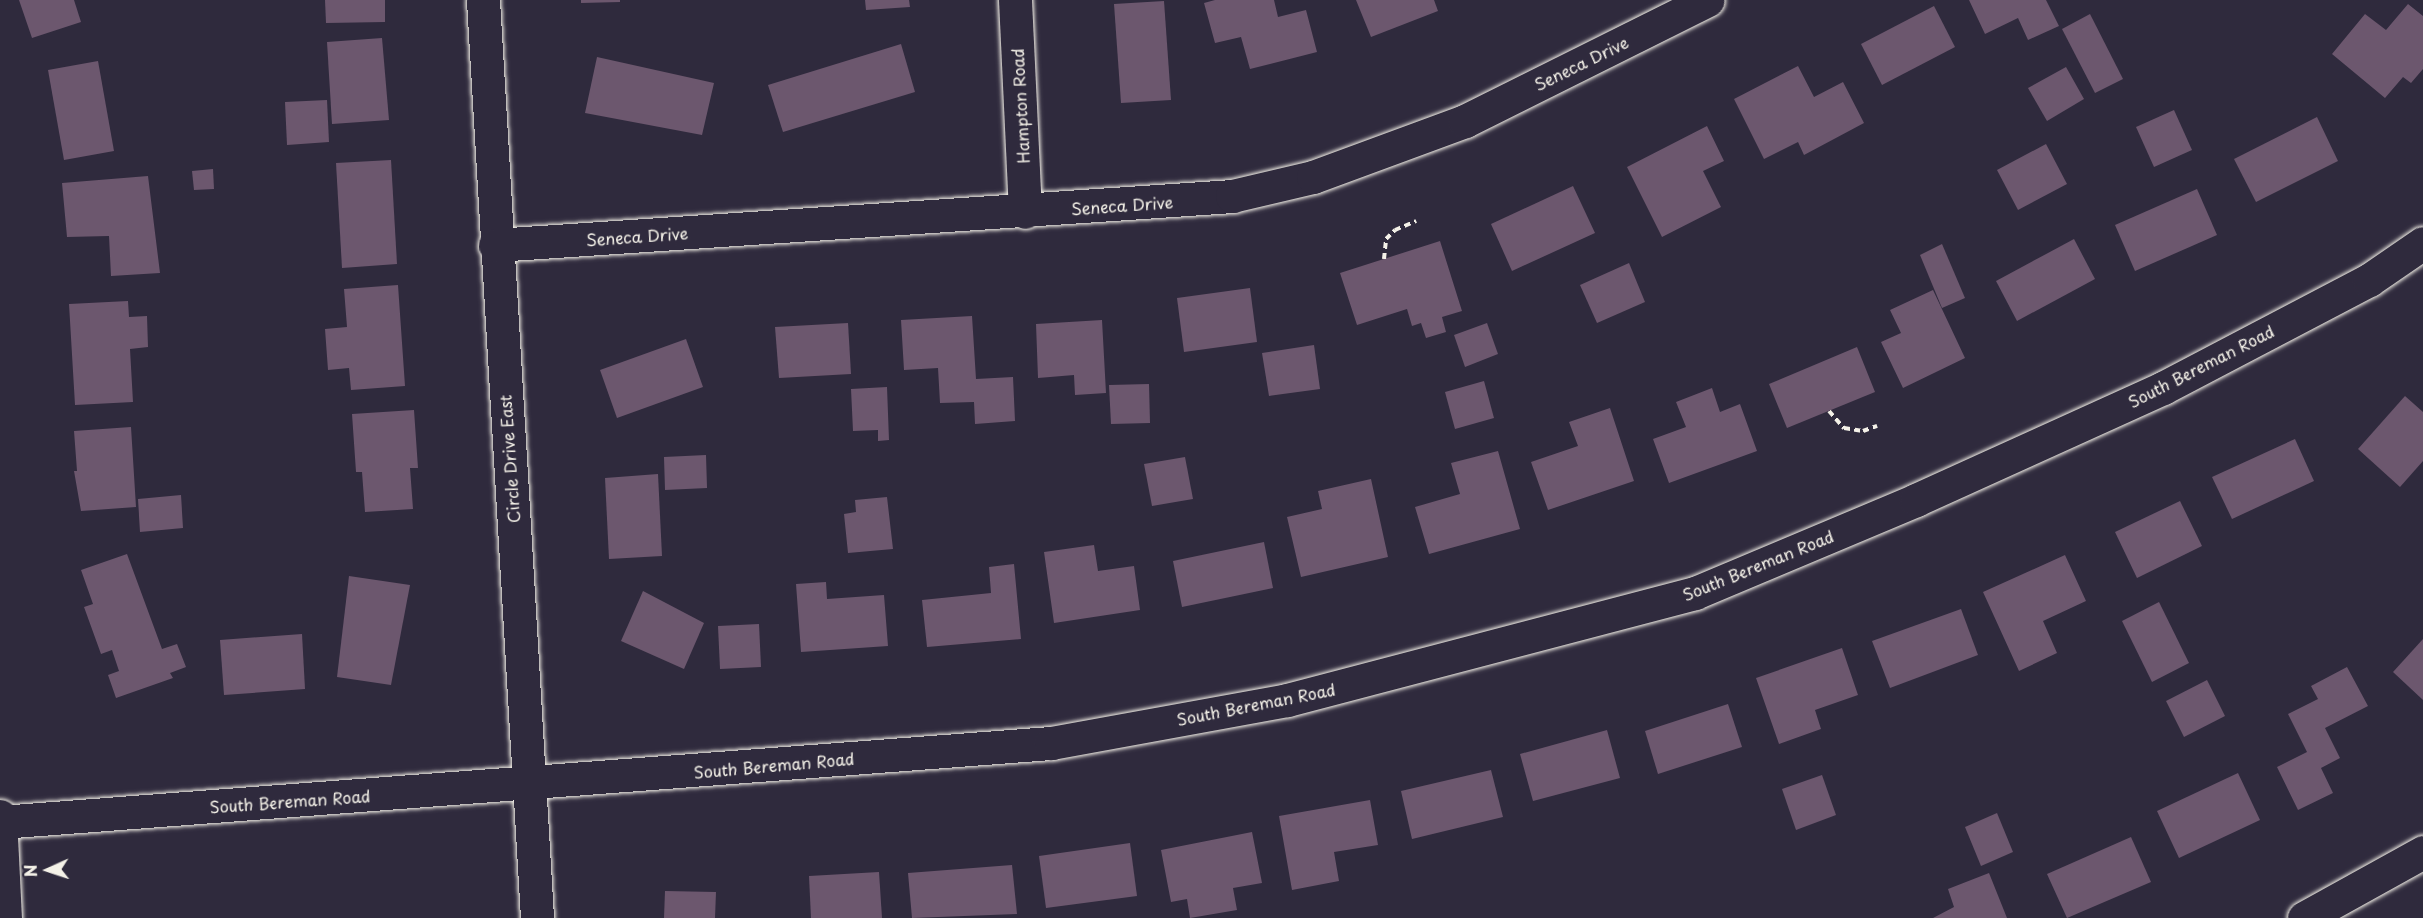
<!DOCTYPE html>
<html>
<head>
<meta charset="utf-8">
<style>
  body { margin:0 }
  #map { position:relative; width:2423px; height:918px; overflow:hidden; background:#2f2a3d; font-family:"Playpen Sans",sans-serif }
  div>[style] { position:absolute }
  [style*='--x'] { left:calc(var(--x)*1px); top:calc(var(--y)*1px); width:calc(var(--w)*1px); rotate:calc(var(--a)*1deg) }
  .building>* { inset:0; background:#6c576e }
  .path>* { height:4px; margin-top:-2px; transform-origin:0; background:repeating-linear-gradient(90deg,#f4f1e8 0 6px,transparent 0 10.5px) }
  .roads { filter:drop-shadow(0 0 2px #f4f1e8) drop-shadow(0 0 2px #f4f1e8) }
  .minor>* { height:33px; margin:-16.5px; padding:0 16.5px; transform-origin:16.5px; border-radius:16.5px; background:#2f2a3d }
  span { translate:-50% -50%; white-space:nowrap; text-align:center; line-height:1.15; -webkit-text-stroke:4.5px #2f2a3d; paint-order:stroke }
  .street-label { font-size:16px; color:#f4f1e8 }
  .north { position:absolute; left:18px; top:840px; width:60px; height:60px; -webkit-text-stroke:4px #2f2a3d; paint-order:stroke; rotate:267deg; font-size:16px; font-weight:700; line-height:24px; text-align:center; color:#f4f1e8 }
  .north::after { content:''; display:block; margin:auto; width:21px; height:27px; background:#f4f1e8; clip-path:polygon(50% 0,100% 100%,50% 72%,0 100%) }
</style>
</head>
<body>
<div id="map">
  <div class="building">
    <i style="clip-path:polygon(19px 0,74px 0,81px 22px,32px 38px)"></i>
    <i style="clip-path:polygon(325px 0,385px 0,385px 22px,326px 23px)"></i>
    <i style="clip-path:polygon(581px 0,620px 0,620px 2px,581px 3px)"></i>
    <i style="clip-path:polygon(865px 0,909px 0,910px 7px,866px 10px)"></i>
    <i style="clip-path:polygon(1215px 0,1274px 0,1278px 17px,1306px 10px,1317px 52px,1250px 69px,1241px 37px,1215px 43px,1204px 3px)"></i>
    <i style="clip-path:polygon(1356px 0,1434px 0,1438px 11px,1371px 37px)"></i>
    <i style="clip-path:polygon(1969px 0,2046px 0,2059px 26px,2028px 40px,2018px 18px,1985px 34px)"></i>
    <i style="clip-path:polygon(1164px 1px,1171px 100px,1121px 103px,1114px 4px)"></i>
    <i style="clip-path:polygon(2408px 4px,2423px 16px,2423px 69px,2411px 83px,2403px 77px,2385px 98px,2332px 54px,2365px 14px,2386px 30px)"></i>
    <i style="clip-path:polygon(1934px 6px,1955px 47px,1882px 85px,1861px 44px)"></i>
    <i style="clip-path:polygon(2090px 14px,2123px 79px,2095px 93px,2062px 29px)"></i>
    <i style="clip-path:polygon(382px 38px,389px 120px,332px 124px,327px 42px)"></i>
    <i style="clip-path:polygon(901px 44px,915px 92px,783px 132px,768px 85px)"></i>
    <i style="clip-path:polygon(597px 57px,714px 83px,702px 135px,585px 113px)"></i>
    <i style="clip-path:polygon(98px 61px,114px 151px,64px 160px,48px 70px)"></i>
    <i style="clip-path:polygon(1798px 66px,1814px 97px,1843px 82px,1864px 123px,1804px 155px,1798px 142px,1764px 159px,1734px 99px)"></i>
    <i style="clip-path:polygon(2066px 67px,2084px 99px,2047px 121px,2028px 88px)"></i>
    <i style="clip-path:polygon(327px 100px,329px 142px,287px 145px,285px 102px)"></i>
    <i style="clip-path:polygon(2174px 110px,2192px 150px,2154px 167px,2136px 127px)"></i>
    <i style="clip-path:polygon(2317px 117px,2338px 161px,2256px 202px,2234px 159px)"></i>
    <i style="clip-path:polygon(1707px 126px,1724px 161px,1703px 171px,1721px 207px,1662px 237px,1627px 167px)"></i>
    <i style="clip-path:polygon(2046px 144px,2067px 184px,2018px 210px,1997px 170px)"></i>
    <i style="clip-path:polygon(391px 160px,397px 264px,342px 268px,336px 163px)"></i>
    <i style="clip-path:polygon(213px 169px,214px 189px,194px 190px,192px 171px)"></i>
    <i style="clip-path:polygon(148px 176px,160px 273px,111px 276px,109px 236px,67px 237px,62px 183px)"></i>
    <i style="clip-path:polygon(1573px 186px,1595px 233px,1512px 271px,1491px 224px)"></i>
    <i style="clip-path:polygon(2197px 189px,2217px 235px,2135px 271px,2115px 225px)"></i>
    <i style="clip-path:polygon(2074px 239px,2095px 279px,2017px 321px,1996px 281px)"></i>
    <i style="clip-path:polygon(1440px 241px,1462px 311px,1442px 317px,1446px 332px,1426px 338px,1421px 323px,1412px 326px,1407px 309px,1357px 325px,1340px 273px)"></i>
    <i style="clip-path:polygon(1942px 244px,1965px 298px,1942px 308px,1920px 255px)"></i>
    <i style="clip-path:polygon(1629px 263px,1645px 302px,1597px 323px,1580px 285px)"></i>
    <i style="clip-path:polygon(398px 285px,405px 386px,351px 390px,349px 368px,328px 370px,325px 329px,347px 327px,344px 289px)"></i>
    <i style="clip-path:polygon(1250px 288px,1257px 342px,1184px 352px,1177px 298px)"></i>
    <i style="clip-path:polygon(1933px 290px,1965px 358px,1903px 388px,1881px 342px,1901px 333px,1890px 310px)"></i>
    <i style="clip-path:polygon(128px 301px,129px 317px,147px 316px,148px 347px,130px 349px,133px 402px,75px 405px,69px 304px)"></i>
    <i style="clip-path:polygon(972px 316px,976px 379px,1013px 377px,1015px 421px,975px 424px,974px 402px,940px 403px,938px 368px,904px 370px,901px 320px)"></i>
    <i style="clip-path:polygon(1102px 320px,1106px 393px,1075px 395px,1074px 375px,1038px 378px,1036px 324px)"></i>
    <i style="clip-path:polygon(848px 323px,851px 374px,779px 378px,775px 327px)"></i>
    <i style="clip-path:polygon(1487px 323px,1498px 354px,1465px 367px,1454px 335px)"></i>
    <i style="clip-path:polygon(686px 339px,703px 387px,617px 418px,600px 370px)"></i>
    <i style="clip-path:polygon(1314px 345px,1320px 389px,1269px 396px,1262px 353px)"></i>
    <i style="clip-path:polygon(1857px 347px,1875px 392px,1787px 428px,1769px 384px)"></i>
    <i style="clip-path:polygon(1484px 381px,1494px 418px,1455px 429px,1445px 392px)"></i>
    <i style="clip-path:polygon(1149px 384px,1150px 423px,1111px 424px,1109px 385px)"></i>
    <i style="clip-path:polygon(887px 387px,889px 440px,878px 441px,878px 430px,853px 431px,851px 389px)"></i>
    <i style="clip-path:polygon(1712px 388px,1720px 412px,1740px 404px,1757px 451px,1669px 483px,1653px 439px,1686px 427px,1676px 402px)"></i>
    <i style="clip-path:polygon(2405px 396px,2423px 412px,2423px 461px,2400px 487px,2358px 449px)"></i>
    <i style="clip-path:polygon(1610px 408px,1634px 481px,1548px 510px,1531px 462px,1578px 446px,1569px 422px)"></i>
    <i style="clip-path:polygon(414px 410px,418px 468px,410px 468px,413px 509px,365px 512px,362px 472px,356px 472px,352px 414px)"></i>
    <i style="clip-path:polygon(131px 427px,136px 507px,81px 511px,74px 471px,77px 471px,74px 431px)"></i>
    <i style="clip-path:polygon(2295px 439px,2314px 481px,2232px 519px,2212px 477px)"></i>
    <i style="clip-path:polygon(1498px 451px,1520px 529px,1429px 554px,1415px 507px,1460px 494px,1451px 463px)"></i>
    <i style="clip-path:polygon(706px 455px,707px 488px,665px 490px,664px 457px)"></i>
    <i style="clip-path:polygon(1185px 457px,1193px 499px,1152px 506px,1144px 464px)"></i>
    <i style="clip-path:polygon(658px 474px,662px 556px,609px 559px,605px 478px)"></i>
    <i style="clip-path:polygon(1371px 479px,1388px 557px,1301px 577px,1287px 517px,1322px 509px,1318px 491px)"></i>
    <i style="clip-path:polygon(181px 495px,183px 528px,140px 532px,138px 499px)"></i>
    <i style="clip-path:polygon(887px 497px,893px 549px,848px 553px,844px 514px,856px 512px,855px 500px)"></i>
    <i style="clip-path:polygon(2180px 501px,2202px 546px,2137px 578px,2115px 532px)"></i>
    <i style="clip-path:polygon(1264px 542px,1273px 588px,1182px 607px,1173px 561px)"></i>
    <i style="clip-path:polygon(1094px 545px,1098px 571px,1134px 566px,1140px 610px,1054px 623px,1044px 552px)"></i>
    <i style="clip-path:polygon(127px 554px,162px 649px,177px 644px,186px 667px,170px 673px,173px 678px,116px 698px,108px 675px,119px 671px,112px 650px,101px 654px,84px 607px,93px 604px,81px 570px)"></i>
    <i style="clip-path:polygon(2065px 555px,2086px 601px,2043px 621px,2057px 653px,2019px 671px,1983px 592px)"></i>
    <i style="clip-path:polygon(1014px 564px,1021px 639px,927px 647px,922px 600px,991px 593px,989px 567px)"></i>
    <i style="clip-path:polygon(349px 576px,410px 585px,391px 685px,337px 677px)"></i>
    <i style="clip-path:polygon(826px 582px,827px 599px,884px 595px,888px 646px,801px 652px,796px 584px)"></i>
    <i style="clip-path:polygon(643px 591px,704px 623px,684px 669px,621px 641px)"></i>
    <i style="clip-path:polygon(2159px 602px,2189px 663px,2152px 682px,2122px 621px)"></i>
    <i style="clip-path:polygon(1961px 609px,1978px 655px,1890px 688px,1872px 641px)"></i>
    <i style="clip-path:polygon(759px 624px,761px 667px,720px 669px,718px 626px)"></i>
    <i style="clip-path:polygon(302px 634px,305px 689px,224px 695px,220px 640px)"></i>
    <i style="clip-path:polygon(2423px 639px,2423px 700px,2393px 672px)"></i>
    <i style="clip-path:polygon(1842px 648px,1858px 695px,1815px 710px,1821px 729px,1779px 744px,1756px 678px)"></i>
    <i style="clip-path:polygon(2347px 667px,2368px 706px,2325px 728px,2340px 758px,2321px 768px,2333px 793px,2298px 810px,2277px 767px,2307px 752px,2288px 714px,2318px 699px,2311px 686px)"></i>
    <i style="clip-path:polygon(2207px 680px,2225px 716px,2184px 737px,2166px 701px)"></i>
    <i style="clip-path:polygon(1728px 704px,1742px 747px,1658px 774px,1645px 731px)"></i>
    <i style="clip-path:polygon(1607px 730px,1620px 778px,1533px 801px,1520px 754px)"></i>
    <i style="clip-path:polygon(1491px 770px,1503px 817px,1412px 839px,1401px 791px)"></i>
    <i style="clip-path:polygon(2238px 773px,2260px 820px,2179px 858px,2157px 811px)"></i>
    <i style="clip-path:polygon(1822px 775px,1836px 815px,1796px 830px,1782px 789px)"></i>
    <i style="clip-path:polygon(1370px 800px,1378px 845px,1334px 852px,1339px 881px,1292px 890px,1279px 816px)"></i>
    <i style="clip-path:polygon(1997px 813px,2013px 852px,1981px 866px,1965px 827px)"></i>
    <i style="clip-path:polygon(1252px 832px,1262px 883px,1233px 888px,1237px 910px,1190px 918px,1187px 899px,1171px 902px,1161px 850px)"></i>
    <i style="clip-path:polygon(2131px 837px,2151px 882px,2067px 918px,2047px 874px)"></i>
    <i style="clip-path:polygon(1130px 843px,1137px 896px,1046px 908px,1039px 856px)"></i>
    <i style="clip-path:polygon(1012px 865px,1017px 914px,912px 918px,908px 873px)"></i>
    <i style="clip-path:polygon(879px 872px,882px 918px,811px 918px,809px 876px)"></i>
    <i style="clip-path:polygon(1989px 873px,2007px 918px,1933px 918px,1954px 907px,1948px 889px)"></i>
    <i style="clip-path:polygon(665px 891px,716px 892px,715px 918px,664px 918px)"></i>
  </div>
  <div class="path">
    <i style="--x:1384;--y:259;--w:20;--a:-84"></i>
    <i style="--x:1386;--y:239;--w:13;--a:-45"></i>
    <i style="--x:1395;--y:230;--w:23;--a:-23"></i>
    <i style="--x:1829;--y:411;--w:23;--a:49"></i>
    <i style="--x:1844;--y:428;--w:19;--a:9"></i>
    <i style="--x:1863;--y:431;--w:15;--a:-20"></i>
  </div>
  <div class="roads">
    <div class="minor">
      <i style="--x:483;--y:0;--w:920;--a:86.63"></i>
      <i style="--x:1015;--y:0;--w:212;--a:87.3"></i>
      <i style="--x:495;--y:245;--w:739;--a:-3.8"></i>
      <i style="--x:1232;--y:196;--w:83;--a:-13.2"></i>
      <i style="--x:1313;--y:177;--w:162;--a:-20.2"></i>
      <i style="--x:1465;--y:121;--w:271;--a:-26.5"></i>
      <i style="--x:0;--y:816;--w:102;--a:87.2"></i>
      <i style="--x:0;--y:822;--w:1054;--a:-4.3"></i>
      <i style="--x:1051;--y:743;--w:240;--a:-10.3"></i>
      <i style="--x:1287;--y:700;--w:422;--a:-14.7"></i>
      <i style="--x:1695;--y:593;--w:240;--a:-22.8"></i>
      <i style="--x:1916;--y:500;--w:271;--a:-24.4"></i>
      <i style="--x:2163;--y:388;--w:233;--a:-27.7"></i>
      <i style="--x:2369;--y:280;--w:65;--a:-34.4"></i>
      <i style="--x:2304;--y:918;--w:136;--a:-29"></i>
    </div>
  </div>
  <div class="street-label">
    <span style="left:1581px;top:63px;rotate:-26deg">Seneca Drive</span>
    <span style="left:1020px;top:106px;rotate:-93deg">Hampton Road</span>
    <span style="left:1122px;top:205px;rotate:-4deg">Seneca Drive</span>
    <span style="left:637px;top:236px;rotate:-4deg">Seneca Drive</span>
    <span style="left:2201px;top:366px;rotate:-27deg">South Bereman Road</span>
    <span style="left:509px;top:459px;rotate:-94deg">Circle Drive East</span>
    <span style="left:1758px;top:565px;rotate:-22deg">South Bereman Road</span>
    <span style="left:1256px;top:704px;rotate:-11deg">South Bereman Road</span>
    <span style="left:774px;top:765px;rotate:-5deg">South Bereman Road</span>
    <span style="left:290px;top:801px;rotate:-4deg">South Bereman Road</span>
  </div>
  <div class="north">N</div>
</div>
</body>
</html>
